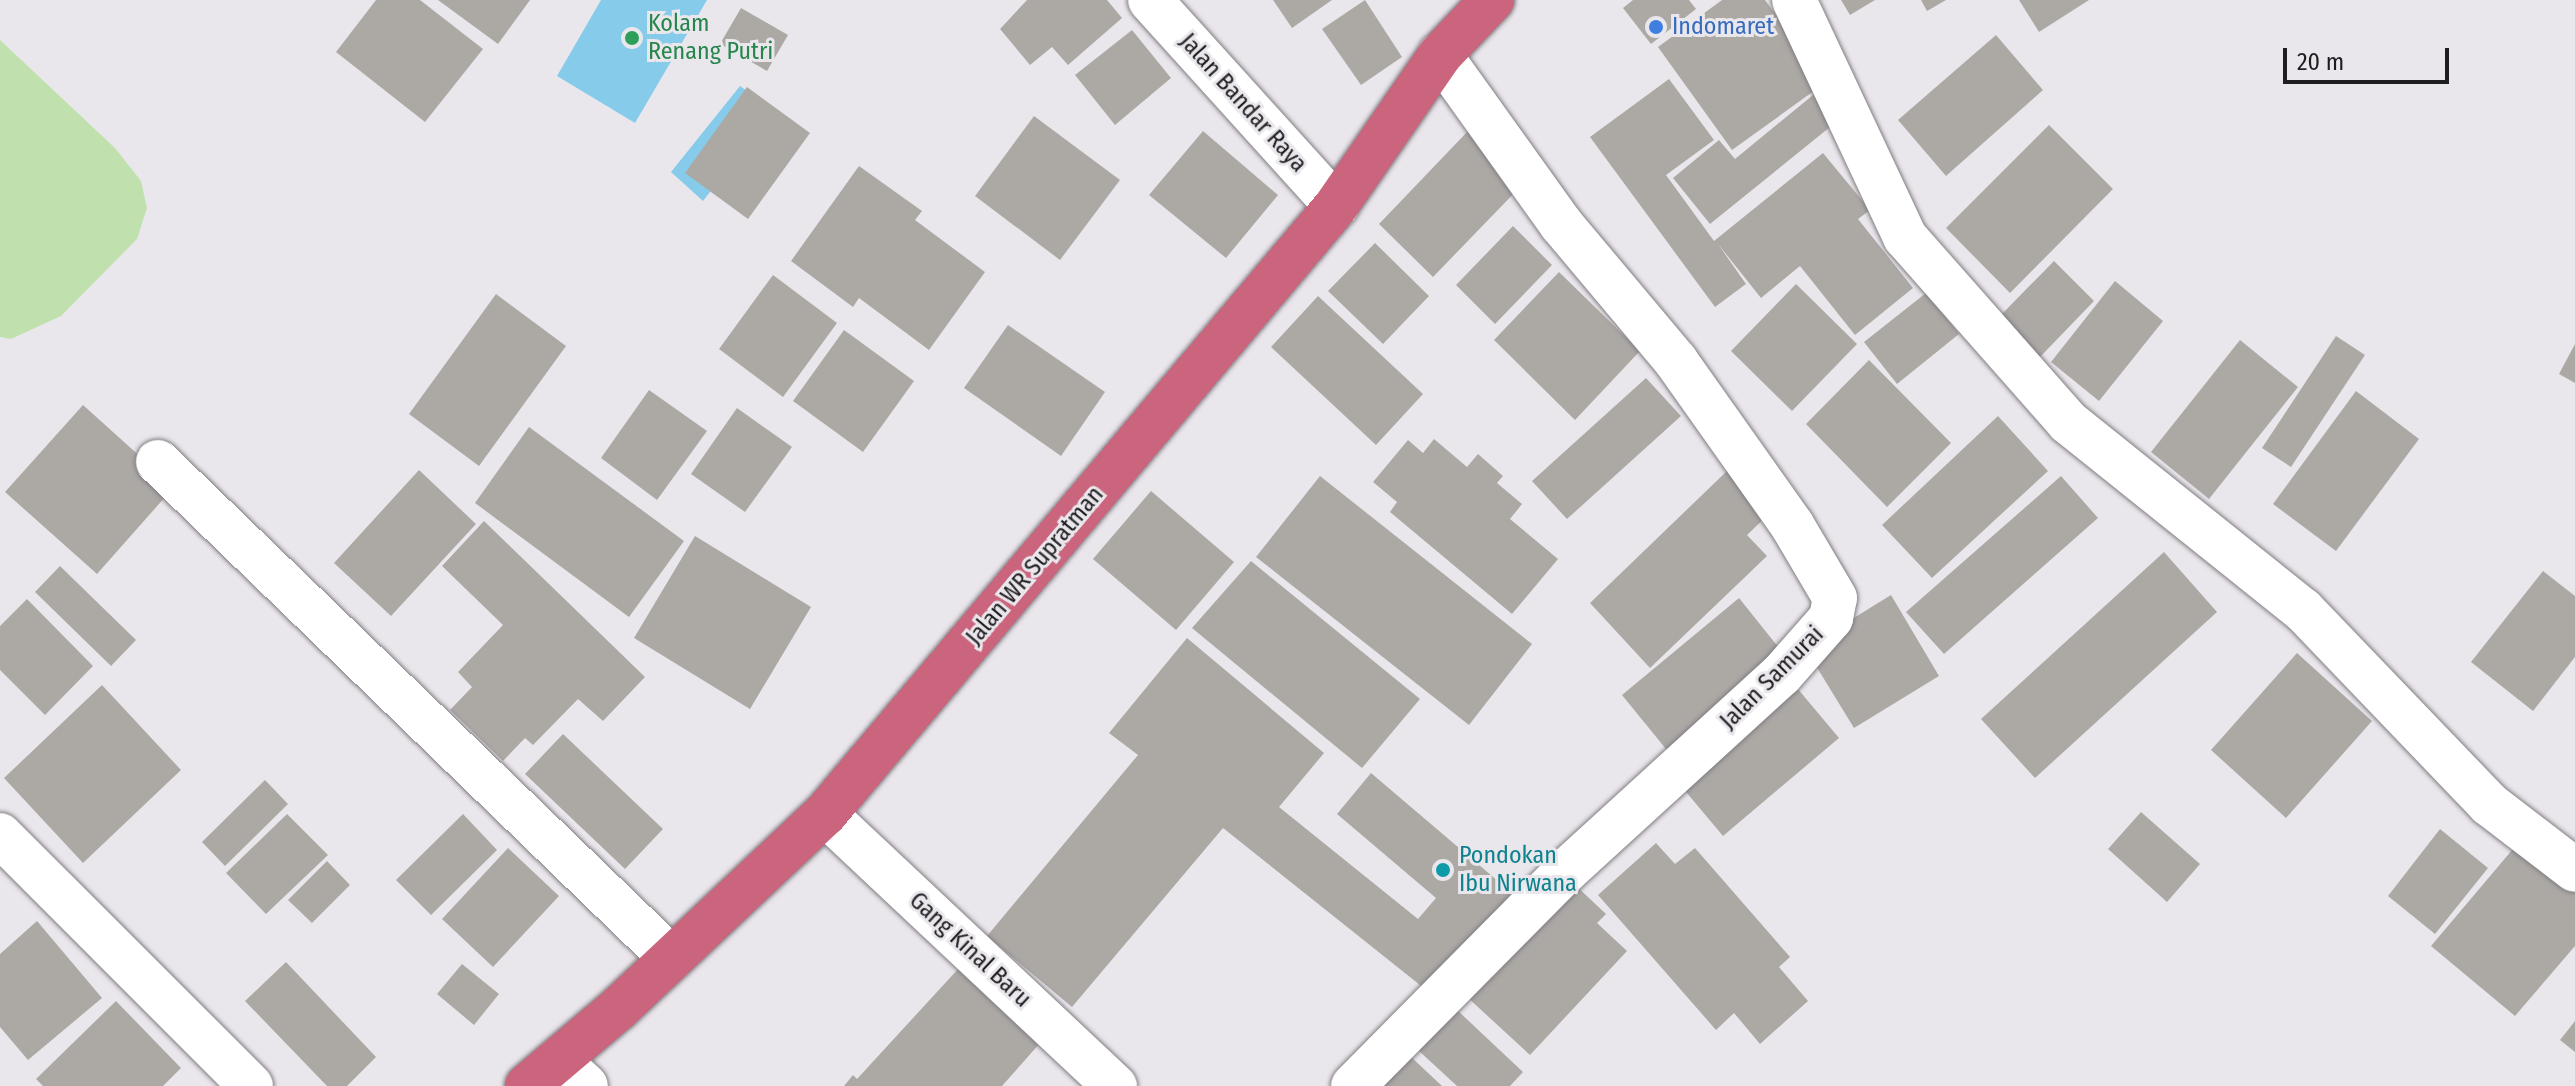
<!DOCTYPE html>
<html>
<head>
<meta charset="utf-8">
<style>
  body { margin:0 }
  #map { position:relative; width:2575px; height:1086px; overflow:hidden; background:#eae7ec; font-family:"Fira Sans Condensed",sans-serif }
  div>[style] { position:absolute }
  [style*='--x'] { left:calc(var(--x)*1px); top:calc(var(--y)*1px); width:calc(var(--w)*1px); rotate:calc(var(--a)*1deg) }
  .green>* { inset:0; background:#c0e1ae }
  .water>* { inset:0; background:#86ccea }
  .building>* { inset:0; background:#aca9a5 }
  .roads { filter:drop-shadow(0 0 2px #807d82) drop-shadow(0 0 2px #807d82) }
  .street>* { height:44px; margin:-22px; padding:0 22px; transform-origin:22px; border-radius:22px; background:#fff }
  .highway>* { height:44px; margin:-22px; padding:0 22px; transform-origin:22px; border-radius:22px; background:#cb657d }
  .dots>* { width:22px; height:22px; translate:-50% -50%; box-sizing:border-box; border:4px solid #eae7ec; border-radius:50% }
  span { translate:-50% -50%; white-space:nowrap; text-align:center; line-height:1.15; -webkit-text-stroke:6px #eae7ec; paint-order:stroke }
  .leisure-label { font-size:24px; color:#27864d }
  .left { translate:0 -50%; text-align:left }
  .shop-label { font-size:24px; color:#366cbe }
  .street-label { font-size:24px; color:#1e1d1f }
  .culture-label { font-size:24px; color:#0d838f }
  .scale { position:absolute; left:2283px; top:48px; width:166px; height:36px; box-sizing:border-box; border:4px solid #1e1d1f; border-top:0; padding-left:10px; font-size:24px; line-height:28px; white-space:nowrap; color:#1e1d1f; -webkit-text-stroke:6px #eae7ec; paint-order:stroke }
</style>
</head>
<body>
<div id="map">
  <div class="green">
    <i style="clip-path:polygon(0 40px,115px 148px,141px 181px,147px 208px,137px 239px,61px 316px,11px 339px,0 337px)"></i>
  </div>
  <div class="water">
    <i style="clip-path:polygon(601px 0,707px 0,635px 123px,557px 76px)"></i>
    <i style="clip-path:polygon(740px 86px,774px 110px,703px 201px,671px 172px)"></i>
  </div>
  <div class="building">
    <i style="clip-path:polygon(376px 0,420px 0,483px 49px,425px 122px,336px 52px)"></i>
    <i style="clip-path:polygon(438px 0,530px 0,498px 44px)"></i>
    <i style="clip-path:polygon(1027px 0,1107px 0,1122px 18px,1068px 65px,1052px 47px,1030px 65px,1000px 29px)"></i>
    <i style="clip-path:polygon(1273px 0,1332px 0,1292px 28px)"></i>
    <i style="clip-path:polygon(1365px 0,1402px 57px,1361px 85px,1322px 29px)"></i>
    <i style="clip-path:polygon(1633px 0,1689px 0,1696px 9px,1651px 44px,1623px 8px)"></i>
    <i style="clip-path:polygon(1722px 0,1765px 0,1825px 83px,1732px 150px,1658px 47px)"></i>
    <i style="clip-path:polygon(1841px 0,1875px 0,1850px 15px)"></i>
    <i style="clip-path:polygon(1921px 0,1946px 0,1927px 11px)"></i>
    <i style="clip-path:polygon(2019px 0,2089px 0,2039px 32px)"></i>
    <i style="clip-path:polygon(741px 8px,788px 35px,767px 71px,720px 44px)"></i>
    <i style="clip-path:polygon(1132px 30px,1171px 78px,1115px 125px,1075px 75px)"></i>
    <i style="clip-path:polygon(1996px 35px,2043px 90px,1946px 176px,1898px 120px)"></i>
    <i style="clip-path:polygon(1669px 79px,1714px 140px,1666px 175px,1714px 241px,1823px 153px,1870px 210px,1858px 219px,1913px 288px,1855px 335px,1800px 266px,1761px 298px,1718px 244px,1746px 284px,1715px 307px,1590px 137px)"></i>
    <i style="clip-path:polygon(747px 87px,810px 133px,748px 219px,685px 173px)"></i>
    <i style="clip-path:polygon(1813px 95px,1835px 123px,1710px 224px,1673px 178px,1719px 140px,1735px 159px)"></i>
    <i style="clip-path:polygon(1034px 116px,1120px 180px,1060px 260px,975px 196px)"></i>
    <i style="clip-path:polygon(2049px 125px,2113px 189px,2010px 293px,1946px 228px)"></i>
    <i style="clip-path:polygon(1203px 131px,1278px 195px,1226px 258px,1149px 195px)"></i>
    <i style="clip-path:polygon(1468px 131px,1522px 185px,1433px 277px,1379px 224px)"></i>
    <i style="clip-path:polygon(859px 166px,922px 211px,915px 220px,985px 272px,929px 350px,859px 298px,853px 307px,791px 261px)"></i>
    <i style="clip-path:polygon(1513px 226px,1552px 265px,1495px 324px,1456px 285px)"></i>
    <i style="clip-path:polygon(1375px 243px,1429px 296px,1383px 344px,1328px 291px)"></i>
    <i style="clip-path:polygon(2054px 261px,2094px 301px,2040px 357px,2000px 316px)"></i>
    <i style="clip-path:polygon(1559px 272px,1640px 351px,1575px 420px,1494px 340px)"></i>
    <i style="clip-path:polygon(773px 275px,837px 323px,783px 397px,719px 349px)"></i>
    <i style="clip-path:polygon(2115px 281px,2163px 321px,2099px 401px,2051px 362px)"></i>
    <i style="clip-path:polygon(1796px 284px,1857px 344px,1792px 411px,1731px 351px)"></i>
    <i style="clip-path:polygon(1926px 293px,1959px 334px,1897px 384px,1864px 342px)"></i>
    <i style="clip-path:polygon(496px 294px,566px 346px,479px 466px,409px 414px)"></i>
    <i style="clip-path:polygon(1318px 296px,1423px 394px,1376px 445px,1271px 347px)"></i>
    <i style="clip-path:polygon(1008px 325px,1105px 392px,1061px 456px,964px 388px)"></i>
    <i style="clip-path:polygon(844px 330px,914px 381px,863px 452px,793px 401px)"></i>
    <i style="clip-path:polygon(2336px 336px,2365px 355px,2291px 467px,2262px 448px)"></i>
    <i style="clip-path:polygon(2240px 340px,2298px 387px,2209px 499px,2151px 452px)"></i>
    <i style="clip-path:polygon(2575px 344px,2575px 383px,2559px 374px)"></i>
    <i style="clip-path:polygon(1869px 360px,1951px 443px,1887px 507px,1806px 424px)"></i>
    <i style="clip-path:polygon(1646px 378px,1681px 416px,1567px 519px,1532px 481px)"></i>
    <i style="clip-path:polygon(649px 390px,707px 431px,657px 500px,601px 458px)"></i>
    <i style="clip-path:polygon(2356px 391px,2419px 439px,2336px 551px,2273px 504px)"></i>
    <i style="clip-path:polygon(83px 405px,174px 487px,97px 574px,5px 492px)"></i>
    <i style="clip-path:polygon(737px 408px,792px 447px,745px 512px,691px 474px)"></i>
    <i style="clip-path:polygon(1998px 416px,2048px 471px,1932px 578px,1882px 525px)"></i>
    <i style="clip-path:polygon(529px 427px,684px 541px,629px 617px,475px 503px)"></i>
    <i style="clip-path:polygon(1434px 439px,1467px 467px,1478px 454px,1503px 476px,1497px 483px,1522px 504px,1510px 519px,1558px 559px,1512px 614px,1390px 512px,1397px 502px,1373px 482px,1408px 440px,1423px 453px)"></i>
    <i style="clip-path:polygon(1729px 469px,1770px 513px,1747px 535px,1767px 556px,1650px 668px,1590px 603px)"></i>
    <i style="clip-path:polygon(419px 470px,476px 524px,391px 616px,334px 563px)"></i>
    <i style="clip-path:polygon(1320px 476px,1532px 644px,1469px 725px,1256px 557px)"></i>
    <i style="clip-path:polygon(2061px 476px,2098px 518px,1944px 654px,1906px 612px)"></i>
    <i style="clip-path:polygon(1151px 491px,1234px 562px,1176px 630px,1093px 559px)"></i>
    <i style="clip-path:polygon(484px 521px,645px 677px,603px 721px,578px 699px,533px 745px,525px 738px,503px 761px,450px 710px,472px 687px,458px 672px,503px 625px,442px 566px)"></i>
    <i style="clip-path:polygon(695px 536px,811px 607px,750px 709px,634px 638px)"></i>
    <i style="clip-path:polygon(2164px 552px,2217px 612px,2035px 778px,1981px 719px)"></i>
    <i style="clip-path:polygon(1251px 561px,1420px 699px,1362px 768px,1192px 628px)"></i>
    <i style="clip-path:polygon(60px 566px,136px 640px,111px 666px,35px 592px)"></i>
    <i style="clip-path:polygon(2543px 571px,2575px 596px,2575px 657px,2533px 711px,2471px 662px)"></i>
    <i style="clip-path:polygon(1891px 595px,1939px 676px,1854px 728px,1805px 648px)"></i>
    <i style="clip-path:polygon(1739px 598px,1787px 658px,1670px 754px,1622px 695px)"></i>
    <i style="clip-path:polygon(27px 599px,93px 666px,45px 715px,0 670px,0 626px)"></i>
    <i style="clip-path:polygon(1187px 638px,1324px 753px,1279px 807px,1418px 919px,1436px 898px,1337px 814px,1371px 773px,1512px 893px,1430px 993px,1223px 828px,1072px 1007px,987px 936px,1138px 755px,1109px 733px)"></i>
    <i style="clip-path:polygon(2297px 653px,2372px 721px,2286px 818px,2211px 750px)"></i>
    <i style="clip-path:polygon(1792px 682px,1839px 738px,1723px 836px,1676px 780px)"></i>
    <i style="clip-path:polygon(102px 685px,181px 770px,83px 863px,4px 778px)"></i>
    <i style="clip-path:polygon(563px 734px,663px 829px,625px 869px,525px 774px)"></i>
    <i style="clip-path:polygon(265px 780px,288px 804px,225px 866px,202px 842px)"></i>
    <i style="clip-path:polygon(2141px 812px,2200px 864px,2167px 902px,2108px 849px)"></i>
    <i style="clip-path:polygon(287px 814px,328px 855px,266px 914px,226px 873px)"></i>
    <i style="clip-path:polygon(463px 814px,497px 850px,431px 915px,396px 880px)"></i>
    <i style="clip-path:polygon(2440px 829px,2488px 868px,2435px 934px,2388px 896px)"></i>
    <i style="clip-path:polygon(1656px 843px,1675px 864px,1695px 848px,1790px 957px,1779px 967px,1808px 1001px,1760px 1044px,1734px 1013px,1716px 1030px,1598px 895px)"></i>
    <i style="clip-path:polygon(2518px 843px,2575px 892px,2575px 946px,2515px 1016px,2431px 946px)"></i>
    <i style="clip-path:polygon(508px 848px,559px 896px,493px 967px,442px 919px)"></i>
    <i style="clip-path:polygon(327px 861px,350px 885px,312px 923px,288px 900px)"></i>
    <i style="clip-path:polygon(1572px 882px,1606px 914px,1597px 923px,1627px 951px,1530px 1055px,1466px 996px)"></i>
    <i style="clip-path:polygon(37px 921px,102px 998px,28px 1060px,0 1027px,0 954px)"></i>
    <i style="clip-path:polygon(286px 962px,376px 1057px,347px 1086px,327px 1086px,245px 1001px)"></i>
    <i style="clip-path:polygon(462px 964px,499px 994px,474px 1025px,437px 994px)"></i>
    <i style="clip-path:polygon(959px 968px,1040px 1043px,1002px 1086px,844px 1086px,853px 1075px,857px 1079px)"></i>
    <i style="clip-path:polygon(116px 1001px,181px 1068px,163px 1086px,43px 1086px,36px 1079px)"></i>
    <i style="clip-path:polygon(1456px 1009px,1523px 1072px,1510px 1086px,1457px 1086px,1418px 1050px)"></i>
    <i style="clip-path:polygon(2575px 1021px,2575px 1052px,2560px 1040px)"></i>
    <i style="clip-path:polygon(1410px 1056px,1442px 1086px,1382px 1086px)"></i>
  </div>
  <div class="roads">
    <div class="street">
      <i style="--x:1150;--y:0;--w:278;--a:47.9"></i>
      <i style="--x:1794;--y:0;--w:262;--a:64.9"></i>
      <i style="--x:1905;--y:237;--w:247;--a:48.6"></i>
      <i style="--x:2068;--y:422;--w:301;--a:38.7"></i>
      <i style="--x:2303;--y:610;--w:269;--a:46.2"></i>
      <i style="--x:2489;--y:804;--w:108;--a:37.5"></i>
      <i style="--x:158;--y:462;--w:714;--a:44.03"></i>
      <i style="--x:825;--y:814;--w:398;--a:43.2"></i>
      <i style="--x:0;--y:835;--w:355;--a:45"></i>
      <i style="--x:558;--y:1060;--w:38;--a:43"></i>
      <i style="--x:1353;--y:1086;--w:301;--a:-45.3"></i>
      <i style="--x:1565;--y:872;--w:292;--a:-42.4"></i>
      <i style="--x:1781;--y:675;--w:76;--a:-48.7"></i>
      <i style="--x:1831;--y:618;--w:20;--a:-79"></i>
      <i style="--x:1835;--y:598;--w:85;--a:-120.5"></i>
      <i style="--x:1792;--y:525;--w:201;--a:-125.3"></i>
      <i style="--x:1676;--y:361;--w:179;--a:-130"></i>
      <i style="--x:1561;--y:224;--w:208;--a:-125.6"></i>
    </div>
    <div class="highway">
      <i style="--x:527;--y:1086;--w:121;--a:-40.3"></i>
      <i style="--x:619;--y:1008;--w:283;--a:-43.3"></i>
      <i style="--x:825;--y:814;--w:794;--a:-49.95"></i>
      <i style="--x:1336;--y:206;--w:183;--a:-55.4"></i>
      <i style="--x:1440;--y:55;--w:76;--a:-46.6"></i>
    </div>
  </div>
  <div class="dots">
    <i style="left:1656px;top:27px;background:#3f7fe0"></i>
    <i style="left:632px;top:38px;background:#2e9e5b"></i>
    <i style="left:1443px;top:870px;background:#0f9aa8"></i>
  </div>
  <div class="leisure-label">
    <span class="left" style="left:648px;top:38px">Kolam<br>Renang Putri</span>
  </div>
  <div class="shop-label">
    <span class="left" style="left:1672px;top:27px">Indomaret</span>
  </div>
  <div class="street-label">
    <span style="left:1243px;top:103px;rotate:48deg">Jalan Bandar Raya</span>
    <span style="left:1035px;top:566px;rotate:-50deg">Jalan WR Supratman</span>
    <span style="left:1772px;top:678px;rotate:-45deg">Jalan Samurai</span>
    <span style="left:970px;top:950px;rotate:43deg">Gang Kinal Baru</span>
  </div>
  <div class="culture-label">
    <span class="left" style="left:1459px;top:870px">Pondokan<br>Ibu Nirwana</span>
  </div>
  <div class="scale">20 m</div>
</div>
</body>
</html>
